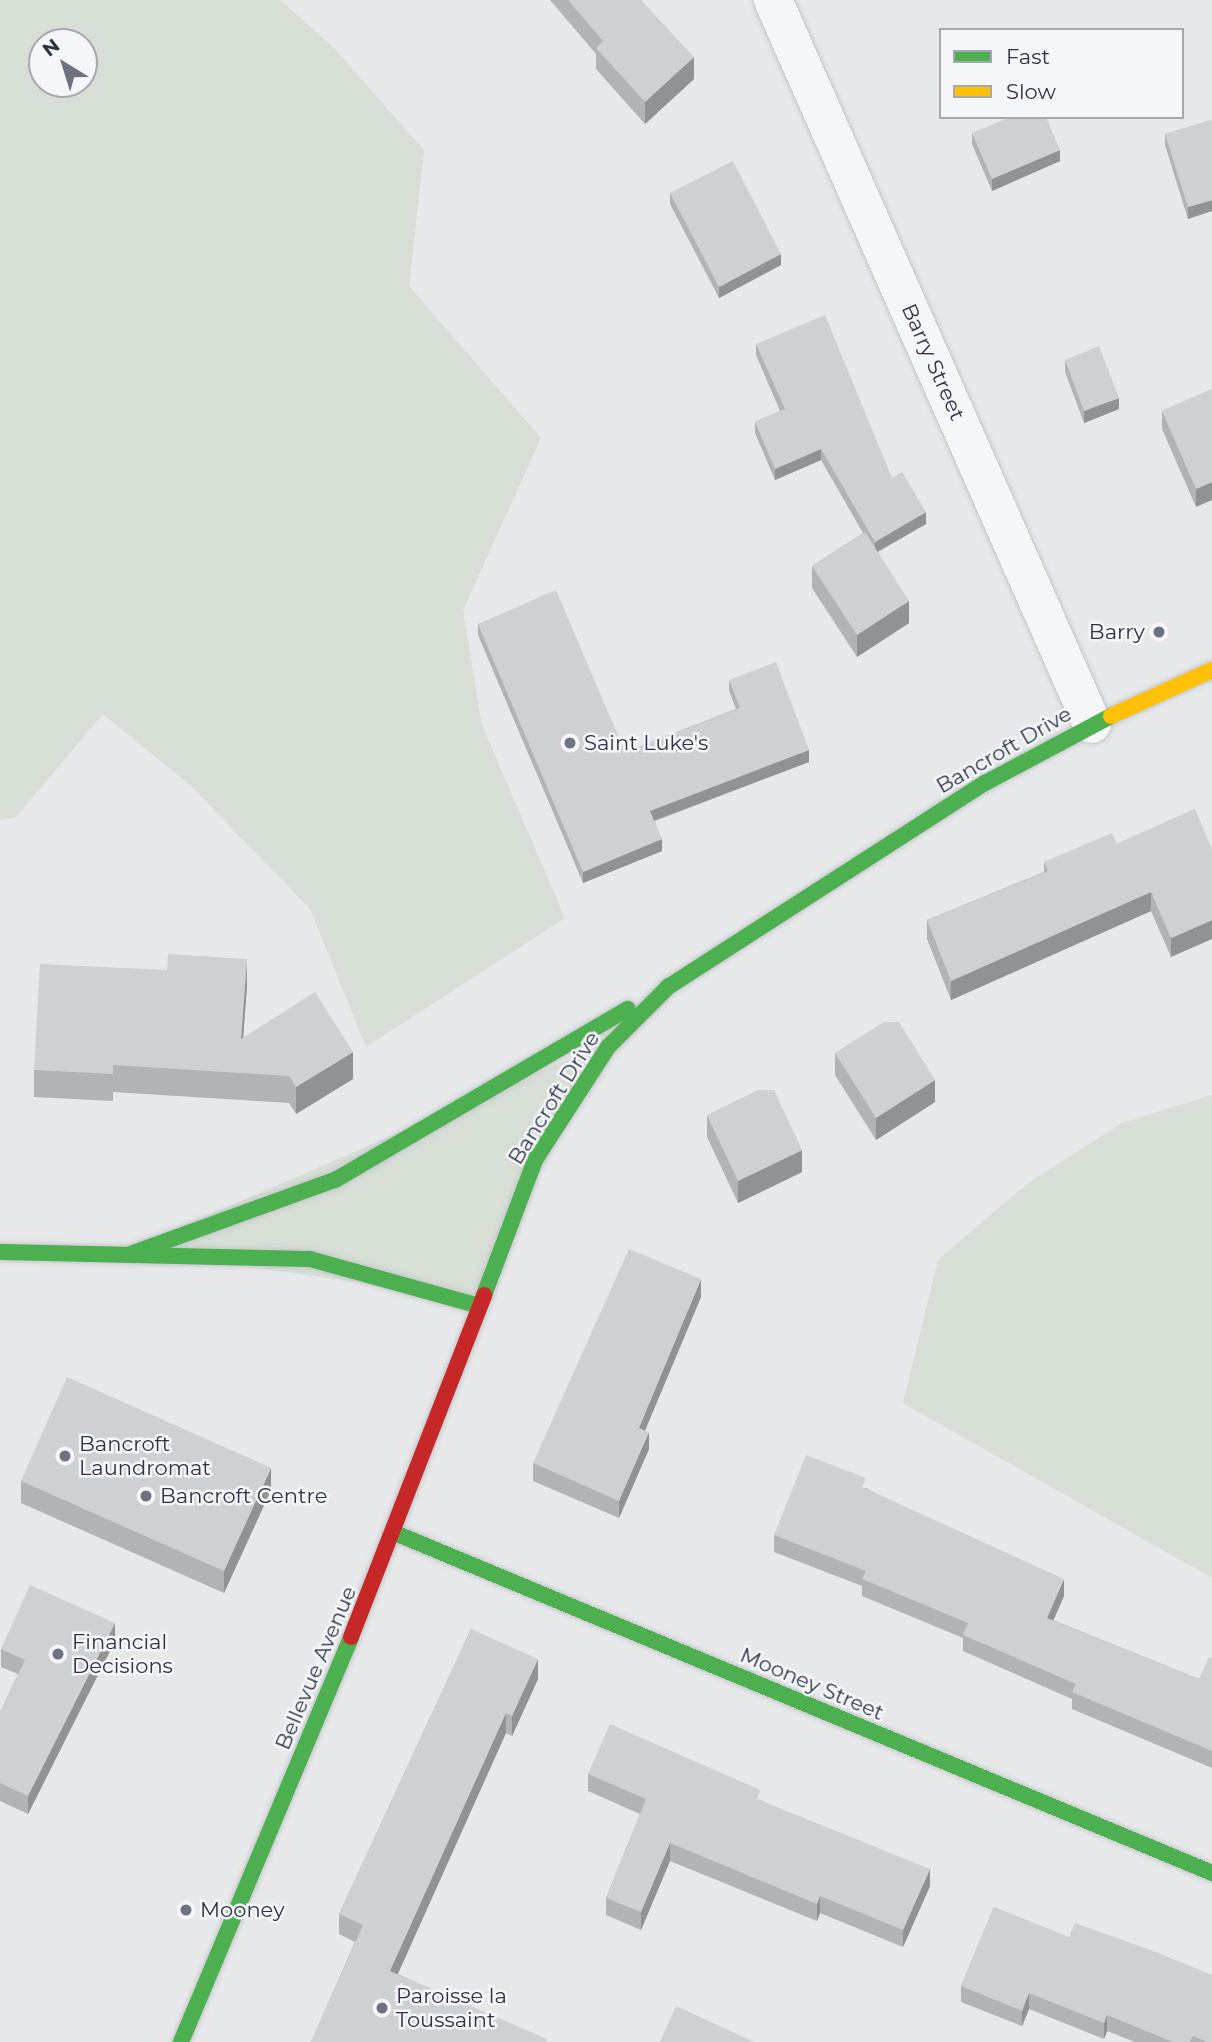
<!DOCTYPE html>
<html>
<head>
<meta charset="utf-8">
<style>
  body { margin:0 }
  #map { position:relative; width:1212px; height:2042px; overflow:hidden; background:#e6e8ea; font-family:Montserrat,sans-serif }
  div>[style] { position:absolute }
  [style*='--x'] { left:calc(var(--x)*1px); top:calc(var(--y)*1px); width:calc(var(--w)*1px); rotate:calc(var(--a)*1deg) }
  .green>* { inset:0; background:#d6ded6 }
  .roads { filter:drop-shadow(0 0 2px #c4c6c8) drop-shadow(0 0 2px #c4c6c8) }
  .street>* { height:38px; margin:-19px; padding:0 19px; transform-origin:19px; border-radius:19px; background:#f5f6f7 }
  .fast>* { height:16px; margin:-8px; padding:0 8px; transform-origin:8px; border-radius:8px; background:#4caf50 }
  .slow>* { height:16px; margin:-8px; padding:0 8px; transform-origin:8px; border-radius:8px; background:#ffc107 }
  .jam>* { height:16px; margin:-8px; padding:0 8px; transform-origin:8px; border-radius:8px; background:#c62828 }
  .wall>* { inset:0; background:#b1b3b5 }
  .shaded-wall>* { inset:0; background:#909294 }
  .building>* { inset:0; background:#ced0d3 }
  .dots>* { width:19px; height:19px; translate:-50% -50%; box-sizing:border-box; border:4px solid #f4f6f9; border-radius:50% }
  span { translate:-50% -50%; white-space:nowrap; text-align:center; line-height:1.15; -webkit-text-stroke:5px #f4f6f9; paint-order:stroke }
  .street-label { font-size:21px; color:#2b3445 }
  .poi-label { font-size:21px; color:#2b3445 }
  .right { translate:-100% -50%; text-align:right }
  .left { translate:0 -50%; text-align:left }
  .legend { position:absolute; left:939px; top:28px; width:245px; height:91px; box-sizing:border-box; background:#f4f6f9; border:2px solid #a4a8b1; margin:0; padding:9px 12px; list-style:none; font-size:21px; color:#2b3445 }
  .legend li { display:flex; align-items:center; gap:14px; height:35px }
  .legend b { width:35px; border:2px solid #a4a8b1 }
  .north { position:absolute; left:28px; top:28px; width:70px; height:70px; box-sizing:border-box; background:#f4f6f9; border:2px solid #a4a8b1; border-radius:50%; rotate:322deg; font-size:19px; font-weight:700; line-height:28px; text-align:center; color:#2b3445 }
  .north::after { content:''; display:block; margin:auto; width:24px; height:32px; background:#6c737f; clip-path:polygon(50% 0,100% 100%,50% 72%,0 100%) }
</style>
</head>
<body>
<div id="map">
  <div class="green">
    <i style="clip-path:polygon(evenodd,0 0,280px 0,332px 46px,424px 150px,409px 286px,541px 438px,463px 610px,482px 725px,565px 918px,366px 1047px,310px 909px,191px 786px,103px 714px,16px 817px,0 820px,0 0,42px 42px,84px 42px,84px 84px,42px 84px,42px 42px)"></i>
    <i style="clip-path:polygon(604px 1044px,477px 1300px,130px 1249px)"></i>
    <i style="clip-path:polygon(1212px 1095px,1212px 1578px,903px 1403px,938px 1260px,1028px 1183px,1122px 1123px)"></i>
  </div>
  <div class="roads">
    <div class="street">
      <i style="--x:773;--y:0;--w:791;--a:66.22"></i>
    </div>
    <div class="fast">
      <i style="--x:0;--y:1252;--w:310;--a:1.3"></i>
      <i style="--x:310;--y:1259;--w:175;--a:15.5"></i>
      <i style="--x:133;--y:1253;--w:215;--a:-19.9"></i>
      <i style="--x:335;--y:1180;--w:339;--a:-30.3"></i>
      <i style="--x:484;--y:1295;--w:144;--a:-69.3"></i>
      <i style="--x:535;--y:1160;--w:135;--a:-57.1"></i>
      <i style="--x:608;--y:1047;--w:85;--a:-45"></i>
      <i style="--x:668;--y:987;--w:377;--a:-32.8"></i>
      <i style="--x:985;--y:783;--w:143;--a:-28"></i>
      <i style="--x:395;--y:1533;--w:885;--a:22.59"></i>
      <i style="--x:181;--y:2042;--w:439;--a:-67.2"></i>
    </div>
    <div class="slow">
      <i style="--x:1111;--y:716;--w:111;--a:-24.5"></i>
    </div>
    <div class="jam">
      <i style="--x:351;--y:1637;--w:367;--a:-68.7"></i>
    </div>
  </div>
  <div class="wall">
    <i style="clip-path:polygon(550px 0,641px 0,694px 79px,645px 124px,596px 69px,596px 54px)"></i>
    <i style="clip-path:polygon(1212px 120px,1188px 219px,1165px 145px,1165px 134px)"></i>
    <i style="clip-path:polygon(972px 133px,1060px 161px,992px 191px,972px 144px)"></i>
    <i style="clip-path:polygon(670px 193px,781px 265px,719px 298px,670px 204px)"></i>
    <i style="clip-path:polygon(756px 344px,892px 478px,926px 524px,878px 552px,909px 623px,857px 657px,812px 588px,812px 566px,863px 533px,821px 460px,775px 480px,755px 433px,755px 422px,780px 411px,756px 355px)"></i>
    <i style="clip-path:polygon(1065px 360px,1119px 409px,1084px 423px,1065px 372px)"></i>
    <i style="clip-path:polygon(1212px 389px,1196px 507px,1162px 429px,1162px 411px)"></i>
    <i style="clip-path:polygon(478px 624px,625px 752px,736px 709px,729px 691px,729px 680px,809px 762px,655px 821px,662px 851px,583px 883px,478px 635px)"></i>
    <i style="clip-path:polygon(1195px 809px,1171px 957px,1151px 911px,951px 1000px,927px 939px,927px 920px,1044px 872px,1044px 862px,1117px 844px)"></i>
    <i style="clip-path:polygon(247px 986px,243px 1038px,353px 1079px,296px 1114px,289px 1103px,113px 1092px,113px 1101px,34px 1097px,34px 1070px)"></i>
    <i style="clip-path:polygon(835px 1053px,935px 1102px,876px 1140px,835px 1075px)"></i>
    <i style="clip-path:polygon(707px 1115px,802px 1172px,738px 1203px,707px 1137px)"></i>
    <i style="clip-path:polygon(701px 1297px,645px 1430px,649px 1449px,619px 1518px,533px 1481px,533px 1463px)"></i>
    <i style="clip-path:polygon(21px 1481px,271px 1490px,224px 1593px,21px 1503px)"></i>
    <i style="clip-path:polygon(866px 1488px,1064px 1596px,1053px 1620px,1199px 1679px,1212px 1658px,1212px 1768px,1072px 1709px,1072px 1699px,963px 1651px,963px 1638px,862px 1596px,862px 1586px,774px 1552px,774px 1535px)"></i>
    <i style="clip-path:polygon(471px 1629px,538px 1679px,512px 1736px,506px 1733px,398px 1974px,547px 2042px,311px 2042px,355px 1942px,339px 1934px,339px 1914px)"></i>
    <i style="clip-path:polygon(115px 1641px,28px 1814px,0 1801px,0 1712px,18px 1674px,1px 1667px,1px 1649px)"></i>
    <i style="clip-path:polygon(588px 1774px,760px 1800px,930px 1886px,903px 1947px,820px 1913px,817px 1921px,670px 1861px,641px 1930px,606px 1915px,606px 1898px,640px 1814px,588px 1791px)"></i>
    <i style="clip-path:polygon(994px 1907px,1212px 2042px,1135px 2042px,1107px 2031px,1104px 2039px,1029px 2009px,1022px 2026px,961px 2002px,961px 1986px)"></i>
  </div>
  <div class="shaded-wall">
    <i style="clip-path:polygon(694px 57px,694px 79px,645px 124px,645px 102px)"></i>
    <i style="clip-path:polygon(1060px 150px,1060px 161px,992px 191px,992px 179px)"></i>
    <i style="clip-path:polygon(1212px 200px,1212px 211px,1188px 219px,1188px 207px)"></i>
    <i style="clip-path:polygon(781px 254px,781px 265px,719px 298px,719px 287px)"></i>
    <i style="clip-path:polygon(1119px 398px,1119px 409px,1084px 423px,1084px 411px)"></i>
    <i style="clip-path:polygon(821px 449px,821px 460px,775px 480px,775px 469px)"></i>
    <i style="clip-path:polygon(1212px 482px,1212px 500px,1196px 507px,1196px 489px)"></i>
    <i style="clip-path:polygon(926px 512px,926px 524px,875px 553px,875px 542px)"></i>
    <i style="clip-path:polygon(909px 601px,909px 623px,857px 657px,857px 635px)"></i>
    <i style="clip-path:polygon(809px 750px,809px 762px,650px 822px,650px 811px)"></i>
    <i style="clip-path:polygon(662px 839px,662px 851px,583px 883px,583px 872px)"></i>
    <i style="clip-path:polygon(1151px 892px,1151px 911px,951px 1000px,951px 981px)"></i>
    <i style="clip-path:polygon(1212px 920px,1212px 939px,1171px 957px,1171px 938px)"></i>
    <i style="clip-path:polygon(247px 959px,247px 986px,241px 1066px,241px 1039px)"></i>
    <i style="clip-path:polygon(353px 1052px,353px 1079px,296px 1114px,296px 1087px)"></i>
    <i style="clip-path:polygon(935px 1080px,935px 1102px,876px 1140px,876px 1118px)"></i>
    <i style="clip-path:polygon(802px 1150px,802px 1172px,738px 1203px,738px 1181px)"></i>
    <i style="clip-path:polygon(701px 1279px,701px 1297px,639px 1445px,639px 1428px)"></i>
    <i style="clip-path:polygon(649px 1432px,649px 1449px,619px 1518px,619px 1501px)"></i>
    <i style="clip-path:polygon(271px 1468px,271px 1490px,224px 1593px,224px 1571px)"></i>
    <i style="clip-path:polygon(1064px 1579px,1064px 1596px,1047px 1635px,1047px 1618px)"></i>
    <i style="clip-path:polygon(115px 1623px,115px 1641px,28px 1814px,28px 1796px)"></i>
    <i style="clip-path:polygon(538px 1659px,538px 1679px,512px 1736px,512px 1716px)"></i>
    <i style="clip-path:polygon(506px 1713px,506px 1733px,390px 1991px,390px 1971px)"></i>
    <i style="clip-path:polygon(670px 1843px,670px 1861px,641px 1930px,641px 1912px)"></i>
    <i style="clip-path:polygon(930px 1869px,930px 1886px,903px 1947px,903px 1930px)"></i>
    <i style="clip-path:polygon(820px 1896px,820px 1913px,817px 1921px,817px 1904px)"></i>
    <i style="clip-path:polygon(1029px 1993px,1029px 2009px,1022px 2026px,1022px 2011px)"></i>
    <i style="clip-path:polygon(1107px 2015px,1107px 2031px,1104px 2039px,1104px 2023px)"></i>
  </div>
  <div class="building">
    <i style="clip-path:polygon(568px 0,641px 0,694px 57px,645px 102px,596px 48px,603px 41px)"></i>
    <i style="clip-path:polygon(1010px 117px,1046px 117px,1060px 150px,992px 179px,972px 133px)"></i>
    <i style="clip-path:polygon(1212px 120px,1212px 200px,1188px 207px,1165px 134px)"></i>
    <i style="clip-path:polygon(733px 161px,781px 254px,719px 287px,670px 193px)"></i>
    <i style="clip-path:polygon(825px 315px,892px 478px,902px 472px,926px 512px,875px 542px,821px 449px,775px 469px,755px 422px,785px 409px,756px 344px)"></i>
    <i style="clip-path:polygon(1099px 346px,1119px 398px,1084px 411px,1065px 360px)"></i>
    <i style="clip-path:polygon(1212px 389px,1212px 482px,1196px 489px,1162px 411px)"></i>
    <i style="clip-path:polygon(865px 532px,909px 601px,857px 635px,812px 566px)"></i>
    <i style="clip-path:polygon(556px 590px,625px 752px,740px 708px,729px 680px,776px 662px,809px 750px,650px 811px,662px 839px,583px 872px,478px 624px)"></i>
    <i style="clip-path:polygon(1195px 809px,1212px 849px,1212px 920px,1171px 938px,1151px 892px,951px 981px,927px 920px,1048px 871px,1044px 862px,1112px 833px,1117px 844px)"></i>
    <i style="clip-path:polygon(168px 954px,247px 959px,241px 1039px,315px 992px,353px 1052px,296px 1087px,289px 1076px,113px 1065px,113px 1074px,34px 1070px,40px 964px,167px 970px)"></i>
    <i style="clip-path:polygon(884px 1022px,899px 1022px,935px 1080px,876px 1118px,835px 1053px)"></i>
    <i style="clip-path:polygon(758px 1090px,774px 1090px,802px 1150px,738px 1181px,707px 1115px)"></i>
    <i style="clip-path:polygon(629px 1249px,701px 1279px,639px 1428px,649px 1432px,619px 1501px,533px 1463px)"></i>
    <i style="clip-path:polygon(67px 1377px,271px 1468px,224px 1571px,21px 1481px)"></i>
    <i style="clip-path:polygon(806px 1455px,866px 1478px,862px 1487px,1064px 1579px,1047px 1618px,1199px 1679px,1209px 1657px,1212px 1658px,1212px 1751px,1072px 1692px,1076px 1684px,963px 1635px,968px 1623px,862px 1579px,866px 1571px,774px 1535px)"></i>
    <i style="clip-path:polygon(30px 1585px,115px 1623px,28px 1796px,0 1783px,0 1712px,25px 1660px,1px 1649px)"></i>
    <i style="clip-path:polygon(471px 1629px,538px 1659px,512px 1716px,506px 1713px,390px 1971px,547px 2039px,546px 2042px,311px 2042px,363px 1925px,339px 1914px)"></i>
    <i style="clip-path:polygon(610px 1724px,760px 1790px,757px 1799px,930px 1869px,903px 1930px,820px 1896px,817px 1904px,670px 1843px,641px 1912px,606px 1898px,646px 1799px,588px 1774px)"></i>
    <i style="clip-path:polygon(994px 1907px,1069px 1937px,1075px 1923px,1156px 1952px,1212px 1975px,1212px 2042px,1207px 2042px,1193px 2036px,1190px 2042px,1173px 2042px,1107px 2015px,1104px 2023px,1029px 1993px,1022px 2011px,961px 1986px)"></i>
    <i style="clip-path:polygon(676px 2006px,754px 2042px,660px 2042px)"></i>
  </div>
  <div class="dots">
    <i style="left:1159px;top:632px;background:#6c737f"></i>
    <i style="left:570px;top:743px;background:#6c737f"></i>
    <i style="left:65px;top:1456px;background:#6c737f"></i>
    <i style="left:146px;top:1496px;background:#6c737f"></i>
    <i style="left:58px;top:1654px;background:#6c737f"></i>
    <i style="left:186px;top:1910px;background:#6c737f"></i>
    <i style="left:382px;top:2008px;background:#6c737f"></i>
  </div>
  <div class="street-label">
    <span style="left:933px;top:362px;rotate:66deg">Barry Street</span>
    <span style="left:1004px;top:750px;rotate:-30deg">Bancroft Drive</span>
    <span style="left:554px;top:1098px;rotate:-58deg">Bancroft Drive</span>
    <span style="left:316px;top:1668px;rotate:-67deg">Bellevue Avenue</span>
    <span style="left:812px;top:1684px;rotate:23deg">Mooney Street</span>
  </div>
  <div class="poi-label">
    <span class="right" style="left:1145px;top:632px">Barry</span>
    <span class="left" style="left:584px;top:743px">Saint Luke's</span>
    <span class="left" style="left:79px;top:1456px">Bancroft<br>Laundromat</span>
    <span class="left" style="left:160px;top:1496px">Bancroft Centre</span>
    <span class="left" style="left:72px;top:1654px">Financial<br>Decisions</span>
    <span class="left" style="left:200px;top:1910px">Mooney</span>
    <span class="left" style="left:396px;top:2008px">Paroisse la<br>Toussaint</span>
  </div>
  <ul class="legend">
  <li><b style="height:9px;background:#4caf50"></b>Fast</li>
  <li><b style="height:9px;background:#ffc107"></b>Slow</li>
  </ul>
  <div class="north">N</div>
</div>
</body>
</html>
